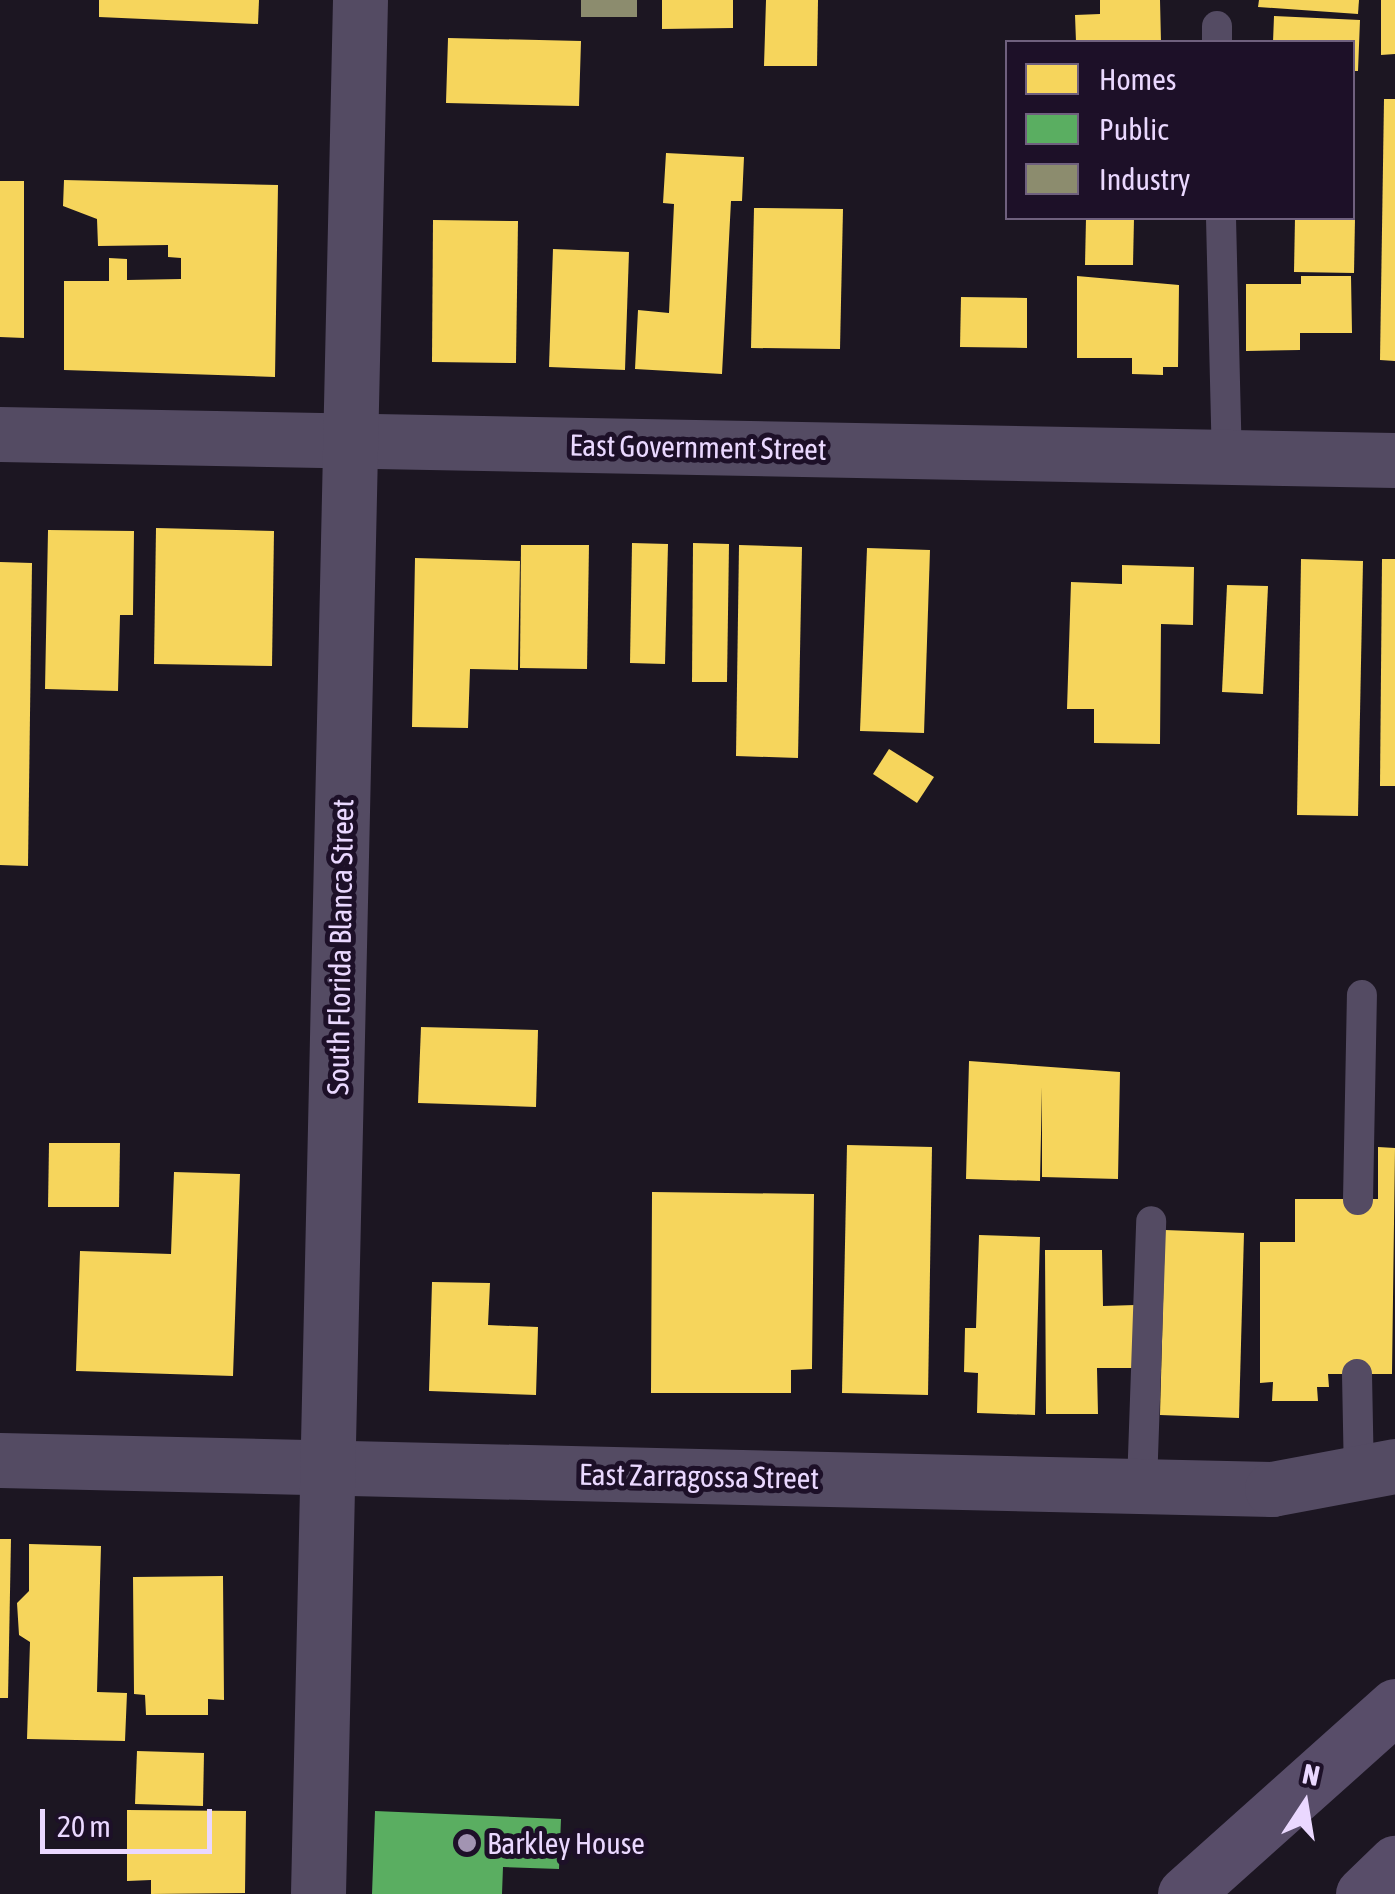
<!DOCTYPE html>
<html>
<head>
<meta charset="utf-8">
<style>
  body { margin:0 }
  #map { position:relative; width:1395px; height:1894px; overflow:hidden; background:#1c1622; font-family:"Asap Condensed",sans-serif }
  div>[style] { position:absolute }
  [style*='--x'] { left:calc(var(--x)*1px); top:calc(var(--y)*1px); width:calc(var(--w)*1px); rotate:calc(var(--a)*1deg) }
  .homes>* { inset:0; background:#f6d55c }
  .public>* { inset:0; background:#5aae61 }
  .industry>* { inset:0; background:#8c8c6e }
  .lane>* { height:30px; margin:-15px; padding:0 15px; transform-origin:15px; border-radius:15px; background:#544b63 }
  .street>* { height:55px; margin:-27.5px; padding:0 27.5px; transform-origin:27.5px; border-radius:27.5px; background:#544b63 }
  .secondary>* { height:55px; margin:-27.5px; padding:0 27.5px; transform-origin:27.5px; border-radius:27.5px; background:#584d69 }
  .dots>* { width:28px; height:28px; translate:-50% -50%; box-sizing:border-box; border:5px solid #1d1028; border-radius:50% }
  span { translate:-50% -50%; white-space:nowrap; text-align:center; line-height:1.15; -webkit-text-stroke:10px #1d1028; paint-order:stroke }
  .street-label { font-size:30px; color:#ead8ff }
  .poi-label { font-size:30px; color:#ead8ff }
  .left { translate:0 -50%; text-align:left }
  .legend { position:absolute; left:1005px; top:40px; width:350px; height:180px; box-sizing:border-box; background:#1d1028; border:2px solid #6f607e; margin:0; padding:12px 18px; list-style:none; font-size:30px; color:#ead8ff }
  .legend li { display:flex; align-items:center; gap:20px; height:50px }
  .legend b { width:50px; border:2px solid #6f607e }
  .north { position:absolute; left:1255px; top:1754px; width:100px; height:100px; -webkit-text-stroke:8px #1d1028; paint-order:stroke; rotate:12deg; font-size:28px; font-weight:700; line-height:40px; text-align:center; color:#ead8ff }
  .north::after { content:''; display:block; margin:auto; width:35px; height:45px; background:#ead8ff; clip-path:polygon(50% 0,100% 100%,50% 72%,0 100%) }
  .scale { position:absolute; left:40px; top:1809px; width:172px; height:45px; box-sizing:border-box; border:5px solid #ead8ff; border-top:0; padding-left:12px; font-size:30px; line-height:35px; white-space:nowrap; color:#ead8ff; -webkit-text-stroke:8px #1d1028; paint-order:stroke }
</style>
</head>
<body>
<div id="map">
  <div class="homes">
    <i style="clip-path:polygon(99px 0,259px 0,258px 24px,99px 17px)"></i>
    <i style="clip-path:polygon(662px 0,733px 0,733px 28px,662px 29px)"></i>
    <i style="clip-path:polygon(766px 0,818px 0,817px 66px,764px 66px)"></i>
    <i style="clip-path:polygon(1100px 0,1160px 0,1161px 42px,1076px 42px,1075px 15px,1100px 14px)"></i>
    <i style="clip-path:polygon(1259px 0,1359px 0,1358px 14px,1258px 7px)"></i>
    <i style="clip-path:polygon(1381px 0,1395px 0,1395px 54px,1381px 55px)"></i>
    <i style="clip-path:polygon(1274px 16px,1360px 20px,1358px 71px,1352px 71px,1352px 42px,1273px 42px)"></i>
    <i style="clip-path:polygon(448px 38px,581px 41px,579px 106px,446px 103px)"></i>
    <i style="clip-path:polygon(1384px 99px,1395px 99px,1395px 361px,1380px 360px)"></i>
    <i style="clip-path:polygon(666px 153px,744px 157px,742px 201px,731px 201px,722px 374px,635px 369px,638px 310px,669px 313px,674px 204px,663px 203px)"></i>
    <i style="clip-path:polygon(64px 180px,278px 185px,275px 377px,64px 370px,64px 281px,109px 281px,109px 258px,127px 259px,127px 280px,181px 279px,181px 258px,168px 257px,168px 245px,98px 246px,97px 219px,63px 206px)"></i>
    <i style="clip-path:polygon(0 181px,24px 181px,24px 338px,0 337px)"></i>
    <i style="clip-path:polygon(754px 208px,843px 209px,840px 349px,751px 348px)"></i>
    <i style="clip-path:polygon(1086px 218px,1134px 218px,1133px 265px,1085px 265px)"></i>
    <i style="clip-path:polygon(1295px 218px,1355px 218px,1354px 273px,1294px 272px)"></i>
    <i style="clip-path:polygon(433px 220px,518px 221px,516px 363px,432px 362px)"></i>
    <i style="clip-path:polygon(553px 249px,629px 252px,625px 370px,549px 367px)"></i>
    <i style="clip-path:polygon(1077px 276px,1179px 285px,1178px 367px,1163px 367px,1163px 375px,1132px 374px,1132px 358px,1077px 358px)"></i>
    <i style="clip-path:polygon(1301px 276px,1351px 276px,1352px 333px,1300px 333px,1300px 350px,1246px 351px,1246px 284px,1301px 284px)"></i>
    <i style="clip-path:polygon(961px 297px,1027px 298px,1027px 348px,960px 347px)"></i>
    <i style="clip-path:polygon(156px 528px,274px 531px,272px 666px,154px 664px)"></i>
    <i style="clip-path:polygon(48px 530px,134px 531px,133px 615px,120px 615px,118px 691px,45px 689px)"></i>
    <i style="clip-path:polygon(632px 543px,668px 544px,665px 664px,630px 663px)"></i>
    <i style="clip-path:polygon(693px 543px,729px 544px,727px 682px,692px 682px)"></i>
    <i style="clip-path:polygon(521px 545px,589px 545px,587px 669px,520px 668px)"></i>
    <i style="clip-path:polygon(739px 545px,802px 547px,798px 758px,736px 756px)"></i>
    <i style="clip-path:polygon(867px 548px,930px 550px,924px 733px,860px 731px)"></i>
    <i style="clip-path:polygon(415px 558px,520px 561px,518px 670px,470px 669px,468px 728px,412px 727px)"></i>
    <i style="clip-path:polygon(1301px 559px,1363px 561px,1358px 816px,1297px 815px)"></i>
    <i style="clip-path:polygon(1382px 559px,1395px 559px,1395px 786px,1380px 786px)"></i>
    <i style="clip-path:polygon(0 562px,32px 563px,28px 866px,0 865px)"></i>
    <i style="clip-path:polygon(1122px 565px,1194px 567px,1193px 625px,1161px 624px,1160px 744px,1094px 743px,1094px 709px,1067px 709px,1071px 582px,1122px 584px)"></i>
    <i style="clip-path:polygon(1227px 585px,1268px 586px,1263px 694px,1222px 692px)"></i>
    <i style="clip-path:polygon(889px 749px,934px 777px,917px 803px,873px 774px)"></i>
    <i style="clip-path:polygon(421px 1027px,538px 1030px,536px 1107px,418px 1103px)"></i>
    <i style="clip-path:polygon(969px 1061px,1120px 1072px,1118px 1179px,1042px 1177px,1042px 1087px,1040px 1181px,966px 1179px)"></i>
    <i style="clip-path:polygon(49px 1143px,120px 1143px,119px 1207px,48px 1207px)"></i>
    <i style="clip-path:polygon(847px 1145px,932px 1147px,928px 1395px,842px 1393px)"></i>
    <i style="clip-path:polygon(1378px 1147px,1395px 1148px,1392px 1374px,1328px 1374px,1329px 1387px,1317px 1387px,1318px 1401px,1272px 1401px,1273px 1382px,1260px 1383px,1260px 1242px,1295px 1242px,1295px 1199px,1378px 1199px)"></i>
    <i style="clip-path:polygon(174px 1172px,240px 1174px,233px 1376px,76px 1371px,80px 1251px,171px 1254px)"></i>
    <i style="clip-path:polygon(652px 1192px,814px 1194px,812px 1369px,791px 1370px,791px 1393px,651px 1393px)"></i>
    <i style="clip-path:polygon(1165px 1230px,1244px 1233px,1239px 1418px,1160px 1415px)"></i>
    <i style="clip-path:polygon(979px 1235px,1040px 1237px,1035px 1415px,977px 1413px,978px 1373px,964px 1372px,965px 1328px,976px 1328px)"></i>
    <i style="clip-path:polygon(1045px 1250px,1102px 1250px,1103px 1306px,1135px 1305px,1135px 1368px,1097px 1368px,1098px 1414px,1046px 1414px)"></i>
    <i style="clip-path:polygon(432px 1282px,490px 1283px,488px 1325px,538px 1327px,536px 1395px,429px 1391px)"></i>
    <i style="clip-path:polygon(0 1539px,11px 1539px,8px 1698px,0 1698px)"></i>
    <i style="clip-path:polygon(29px 1544px,101px 1546px,97px 1692px,127px 1693px,125px 1741px,27px 1739px,30px 1642px,19px 1635px,17px 1603px,29px 1591px)"></i>
    <i style="clip-path:polygon(223px 1576px,224px 1700px,208px 1699px,208px 1715px,146px 1715px,145px 1695px,134px 1694px,133px 1577px)"></i>
    <i style="clip-path:polygon(137px 1751px,204px 1753px,203px 1806px,135px 1804px)"></i>
    <i style="clip-path:polygon(127px 1810px,246px 1811px,245px 1893px,151px 1894px,151px 1880px,127px 1881px)"></i>
  </div>
  <div class="public">
    <i style="clip-path:polygon(375px 1811px,561px 1819px,559px 1869px,503px 1867px,502px 1894px,372px 1894px)"></i>
  </div>
  <div class="industry">
    <i style="clip-path:polygon(581px 0,637px 0,637px 17px,581px 17px)"></i>
  </div>
  <div class="lane">
    <i style="--x:1217;--y:26;--w:16;--a:90"></i>
    <i style="--x:1221;--y:218;--w:239;--a:88.6"></i>
    <i style="--x:1358;--y:1200;--w:205;--a:-88.9"></i>
    <i style="--x:1357;--y:1374;--w:100;--a:88.9"></i>
    <i style="--x:1142;--y:1485;--w:264;--a:-88"></i>
  </div>
  <div class="street">
    <i style="--x:0;--y:434;--w:1395;--a:1.07"></i>
    <i style="--x:0;--y:1460;--w:1272;--a:1.31"></i>
    <i style="--x:1272;--y:1489;--w:125;--a:-10.6"></i>
    <i style="--x:318;--y:1894;--w:1894;--a:-88.73"></i>
  </div>
  <div class="secondary">
    <i style="--x:1185;--y:1894;--w:282;--a:-41.8"></i>
    <i style="--x:1363;--y:1894;--w:45;--a:-44.1"></i>
  </div>
  <div class="dots">
    <i style="left:467px;top:1843px;background:#a294b2"></i>
  </div>
  <div class="street-label">
    <span style="left:698px;top:447px;rotate:1deg">East Government Street</span>
    <span style="left:340px;top:947px;rotate:-89deg">South Florida Blanca Street</span>
    <span style="left:699px;top:1476px;rotate:1deg">East Zarragossa Street</span>
  </div>
  <div class="poi-label">
    <span class="left" style="left:487px;top:1843px">Barkley House</span>
  </div>
  <ul class="legend">
  <li><b style="height:28px;background:#f6d55c"></b>Homes</li>
  <li><b style="height:28px;background:#5aae61"></b>Public</li>
  <li><b style="height:28px;background:#8c8c6e"></b>Industry</li>
  </ul>
  <div class="north">N</div>
  <div class="scale">20 m</div>
</div>
</body>
</html>
